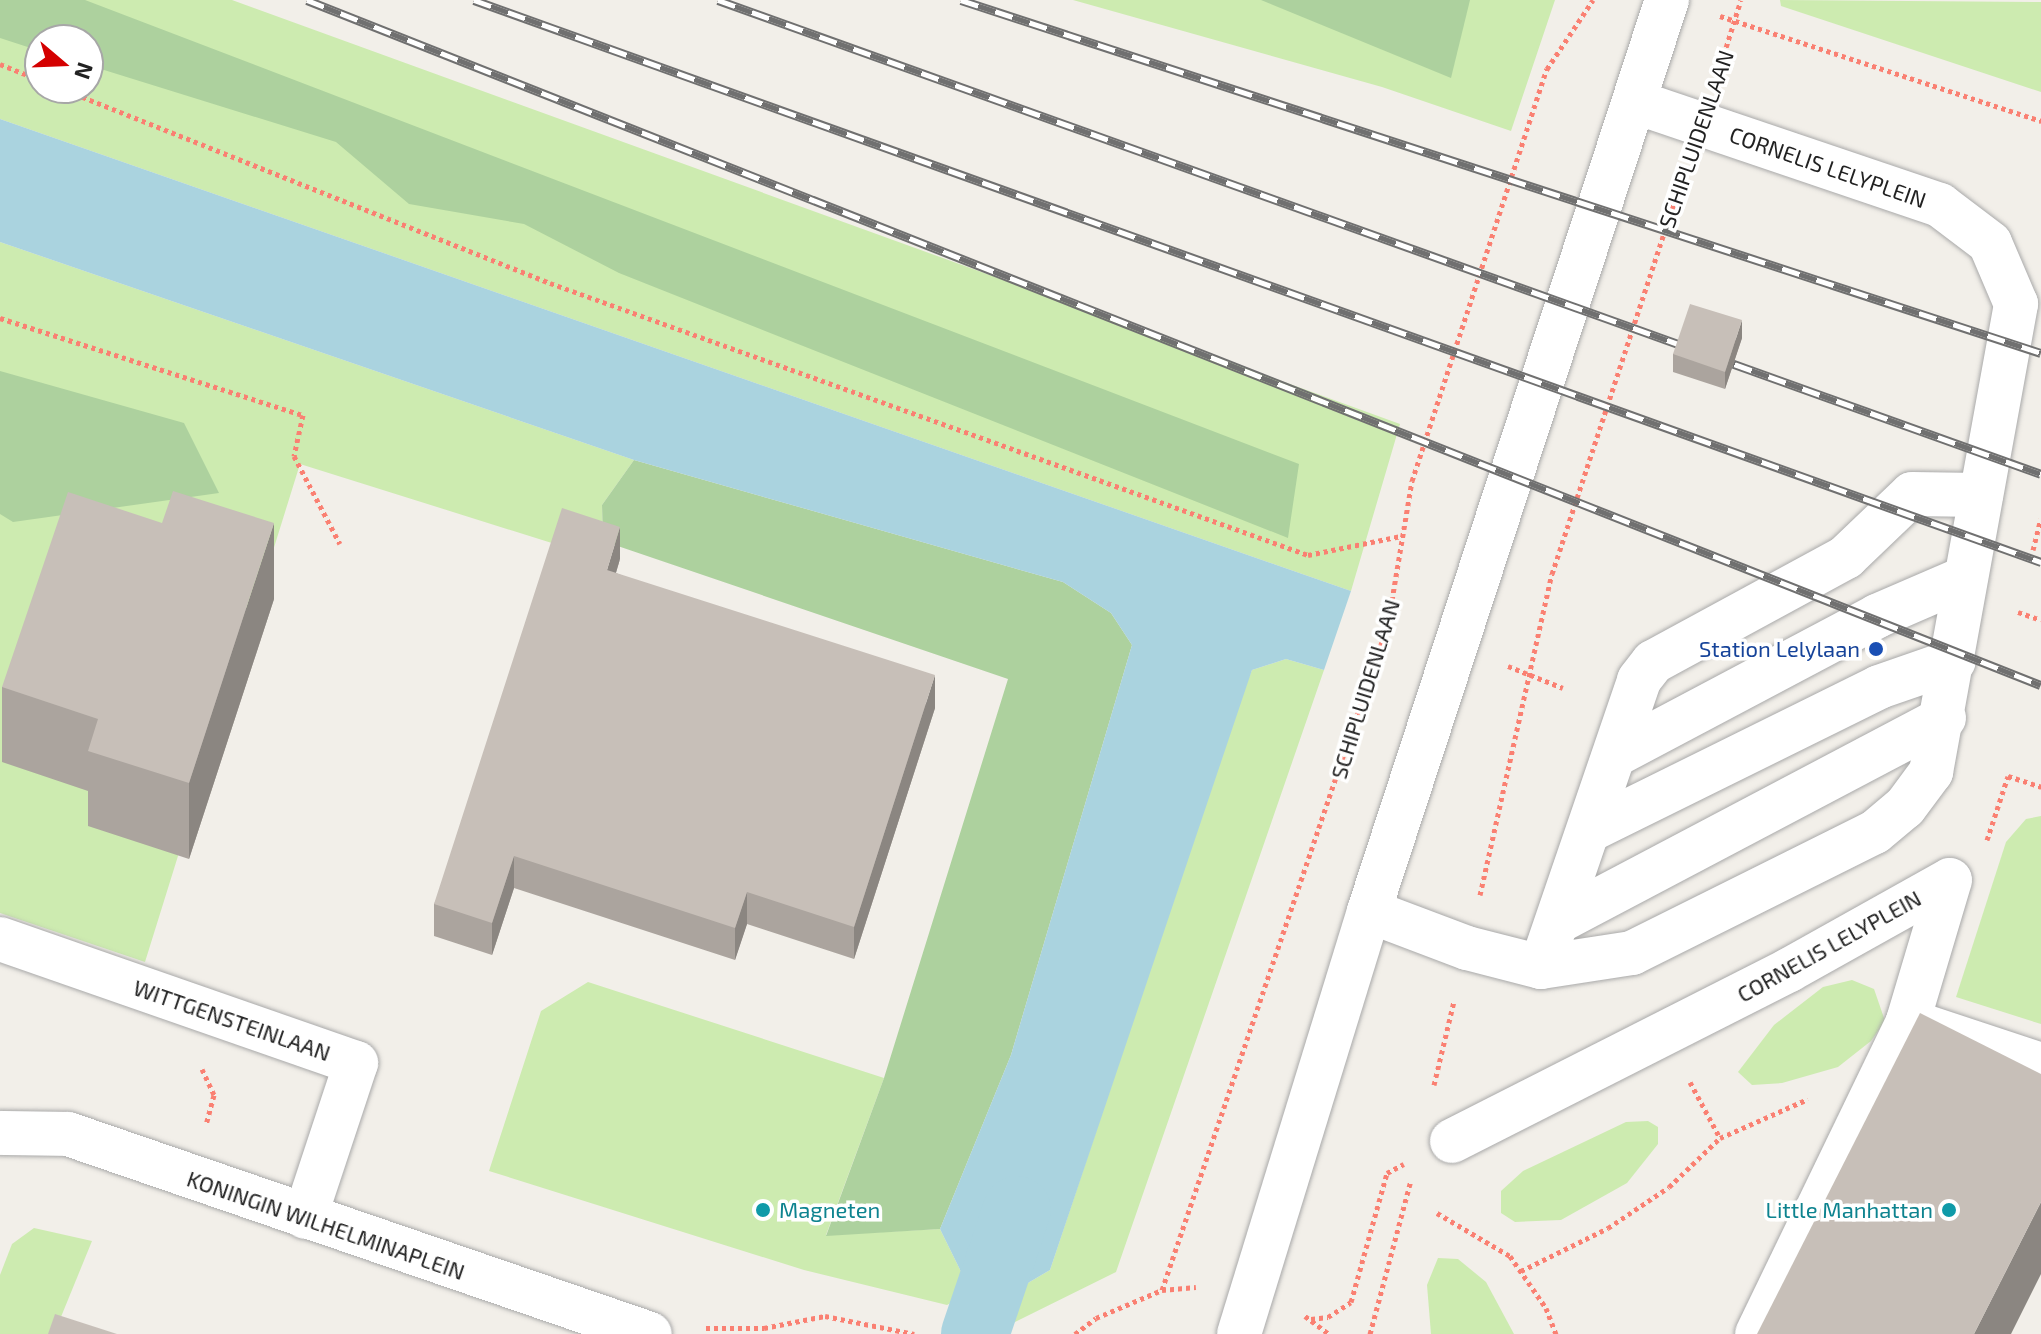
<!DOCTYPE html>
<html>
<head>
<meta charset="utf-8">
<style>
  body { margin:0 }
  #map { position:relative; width:2041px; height:1334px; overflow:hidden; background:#f2efe9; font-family:"Exo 2",sans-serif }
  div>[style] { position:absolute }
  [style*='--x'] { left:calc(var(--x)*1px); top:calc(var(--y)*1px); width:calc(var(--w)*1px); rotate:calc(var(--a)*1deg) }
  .grass>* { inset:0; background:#cdebb0 }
  .forest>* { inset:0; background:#add19e }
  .water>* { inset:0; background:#aad3df }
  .canal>* { height:68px; margin:-34px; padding:0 34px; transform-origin:34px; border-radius:34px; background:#aad3df }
  .path>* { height:5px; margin-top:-2.5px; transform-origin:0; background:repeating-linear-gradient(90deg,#fa8072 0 4px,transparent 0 8px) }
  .roads { filter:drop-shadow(0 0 2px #a9a9a9) drop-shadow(0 0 2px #a9a9a9) }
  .minor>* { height:44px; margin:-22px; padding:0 22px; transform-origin:22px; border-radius:22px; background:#fff }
  .rail>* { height:9px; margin-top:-4.5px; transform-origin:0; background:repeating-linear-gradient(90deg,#fff 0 18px,#707070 0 36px); box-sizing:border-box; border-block:2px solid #707070 }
  .wall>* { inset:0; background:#aba49e }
  .shaded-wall>* { inset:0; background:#8b8681 }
  .building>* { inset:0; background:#c7bfb8 }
  .dots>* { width:22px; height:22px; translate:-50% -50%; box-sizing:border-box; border:4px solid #fff; border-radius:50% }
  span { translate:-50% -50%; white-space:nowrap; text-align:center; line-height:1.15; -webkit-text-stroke:7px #fff; paint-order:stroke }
  .street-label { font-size:22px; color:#222 }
  .transit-label { font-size:22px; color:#164399 }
  .right { translate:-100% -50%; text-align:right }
  .culture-label { font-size:22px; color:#0d838f }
  .left { translate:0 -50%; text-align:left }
  .north { position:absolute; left:24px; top:24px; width:80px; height:80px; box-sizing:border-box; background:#fff; border:2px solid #a7a7a7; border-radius:50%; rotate:109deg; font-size:22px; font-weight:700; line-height:32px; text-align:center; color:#222 }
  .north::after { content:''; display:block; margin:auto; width:28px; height:36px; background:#d40000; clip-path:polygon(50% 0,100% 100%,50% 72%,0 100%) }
</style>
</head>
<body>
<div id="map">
  <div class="grass">
    <i style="clip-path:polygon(evenodd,0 0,232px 0,1400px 424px,1351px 591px,0 119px,0 0,40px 40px,88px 40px,88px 88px,40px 88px,40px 40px)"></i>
    <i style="clip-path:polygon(1073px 0,1555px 0,1511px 131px,1382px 87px)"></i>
    <i style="clip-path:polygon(1780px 0,2041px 2px,2041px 92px,1781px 6px)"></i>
    <i style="clip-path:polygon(0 242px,634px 460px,602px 505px,603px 541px,555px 544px,300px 464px,145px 962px,0 913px)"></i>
    <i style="clip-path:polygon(1286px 659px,1324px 670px,1116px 1272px,1009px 1325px,999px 1300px,1050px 1270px,1240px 699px,1252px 670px)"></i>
    <i style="clip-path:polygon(2041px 816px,2041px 1024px,1956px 997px,2006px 842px,2026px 819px)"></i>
    <i style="clip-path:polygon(1852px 980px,1874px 989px,1885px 1021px,1871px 1041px,1838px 1067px,1782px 1083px,1752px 1085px,1738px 1072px,1774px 1025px,1823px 987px)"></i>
    <i style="clip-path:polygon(588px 982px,884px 1078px,826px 1235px,940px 1229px,971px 1292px,947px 1305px,804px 1270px,489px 1171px,541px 1011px)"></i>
    <i style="clip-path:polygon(1648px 1121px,1658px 1127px,1658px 1144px,1627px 1183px,1561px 1220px,1515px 1222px,1501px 1213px,1501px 1191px,1523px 1171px,1626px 1122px)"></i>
    <i style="clip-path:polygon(34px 1228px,92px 1241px,54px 1334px,0 1334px,0 1275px,12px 1244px)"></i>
    <i style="clip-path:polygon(1438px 1258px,1458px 1259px,1486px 1282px,1514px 1334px,1431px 1334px,1427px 1285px)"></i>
  </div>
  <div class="forest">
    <i style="clip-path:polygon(0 0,85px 0,1299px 464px,1288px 538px,619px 273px,524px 224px,409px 204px,336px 142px,88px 65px,88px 40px,40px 40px,40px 51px,0 38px)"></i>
    <i style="clip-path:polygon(1261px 0,1470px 0,1451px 78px)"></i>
    <i style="clip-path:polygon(0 371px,184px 423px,219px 493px,13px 522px,0 514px)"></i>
    <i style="clip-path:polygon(634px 460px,1063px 582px,1111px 613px,1132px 645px,1011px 1055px,940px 1229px,826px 1236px,884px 1078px,1008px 679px,603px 541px,602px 505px)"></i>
  </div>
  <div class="water">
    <i style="clip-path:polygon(0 119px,1351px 591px,1324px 670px,1286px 659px,1252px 670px,1050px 1270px,999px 1300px,971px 1292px,940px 1229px,1011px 1055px,1132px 645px,1111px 613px,1063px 582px,634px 460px,0 242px)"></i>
  </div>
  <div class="canal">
    <i style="--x:975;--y:1334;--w:131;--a:-71.3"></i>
  </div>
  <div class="path">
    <i style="--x:1720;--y:16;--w:338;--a:18.1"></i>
    <i style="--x:0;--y:64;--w:43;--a:21.8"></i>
    <i style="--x:1719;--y:70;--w:73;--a:-72.6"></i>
    <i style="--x:60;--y:88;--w:527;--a:21.7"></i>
    <i style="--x:550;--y:283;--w:805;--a:19.74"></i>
    <i style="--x:1308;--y:555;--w:95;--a:-11.5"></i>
    <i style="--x:0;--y:318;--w:318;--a:17.8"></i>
    <i style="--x:303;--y:415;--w:42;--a:102.4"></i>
    <i style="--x:294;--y:456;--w:99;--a:62.4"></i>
    <i style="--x:2033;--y:550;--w:32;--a:-76"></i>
    <i style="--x:2018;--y:612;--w:24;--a:19"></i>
    <i style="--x:1508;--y:666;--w:59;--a:21.8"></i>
    <i style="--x:1987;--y:840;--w:67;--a:-71.8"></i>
    <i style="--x:2008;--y:776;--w:35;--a:18"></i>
    <i style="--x:1480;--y:895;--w:329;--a:-77.4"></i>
    <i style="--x:1552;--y:574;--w:417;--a:-71.8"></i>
    <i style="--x:202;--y:1069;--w:29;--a:65"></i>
    <i style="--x:214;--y:1095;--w:30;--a:105"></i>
    <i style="--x:1690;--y:1082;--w:64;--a:61.8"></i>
    <i style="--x:1434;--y:1085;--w:86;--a:-76.6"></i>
    <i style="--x:1437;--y:1213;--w:85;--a:30.5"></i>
    <i style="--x:1510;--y:1256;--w:63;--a:55.3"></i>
    <i style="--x:1546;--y:1308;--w:28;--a:69"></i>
    <i style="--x:1521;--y:1271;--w:97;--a:-26.3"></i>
    <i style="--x:1608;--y:1228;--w:73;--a:-33.9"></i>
    <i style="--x:1669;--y:1187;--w:71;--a:-43.9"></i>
    <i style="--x:1720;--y:1138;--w:96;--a:-23.9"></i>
    <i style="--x:1162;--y:1290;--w:703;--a:-71.26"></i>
    <i style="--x:1388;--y:624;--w:145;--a:-80.5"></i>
    <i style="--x:1412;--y:481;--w:434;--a:-71.9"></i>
    <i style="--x:1547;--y:69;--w:83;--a:-56.3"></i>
    <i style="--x:1305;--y:1316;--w:30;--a:37"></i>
    <i style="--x:1311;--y:1319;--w:17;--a:-7"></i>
    <i style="--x:1328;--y:1317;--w:27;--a:-33"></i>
    <i style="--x:1351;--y:1302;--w:134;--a:-74.4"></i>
    <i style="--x:1387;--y:1173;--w:19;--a:-28"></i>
    <i style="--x:706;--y:1328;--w:58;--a:0"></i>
    <i style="--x:764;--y:1328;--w:62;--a:-11.1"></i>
    <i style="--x:825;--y:1316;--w:91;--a:11.4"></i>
    <i style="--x:1075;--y:1334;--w:26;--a:-37"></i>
    <i style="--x:1096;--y:1318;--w:72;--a:-23"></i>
    <i style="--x:1162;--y:1290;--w:34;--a:-5"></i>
    <i style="--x:1370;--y:1334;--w:159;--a:-75.1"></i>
  </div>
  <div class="roads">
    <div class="minor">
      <i style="--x:1615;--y:755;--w:297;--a:-27.9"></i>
      <i style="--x:1877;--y:616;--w:96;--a:-23.4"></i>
      <i style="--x:1592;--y:829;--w:320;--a:-26.3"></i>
      <i style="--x:1879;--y:687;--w:79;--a:-19.1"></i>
      <i style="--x:1950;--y:880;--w:147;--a:106.6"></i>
      <i style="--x:1908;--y:1021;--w:140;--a:18.3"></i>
      <i style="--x:1369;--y:911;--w:105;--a:20.7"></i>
      <i style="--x:1467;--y:948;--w:76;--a:14.4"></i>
      <i style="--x:1541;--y:967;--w:92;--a:-8.7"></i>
      <i style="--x:1632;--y:953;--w:271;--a:-26.5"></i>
      <i style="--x:1875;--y:832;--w:39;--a:-40"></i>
      <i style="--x:1905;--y:807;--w:44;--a:-53.4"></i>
      <i style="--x:1931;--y:772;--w:476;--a:-79.7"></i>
      <i style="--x:2016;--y:304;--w:66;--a:-113.1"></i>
      <i style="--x:1990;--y:243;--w:63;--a:-142.8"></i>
      <i style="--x:1940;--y:205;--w:321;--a:-161.3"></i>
      <i style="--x:1561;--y:920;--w:433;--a:-27.8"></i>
      <i style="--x:0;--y:939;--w:377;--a:19.2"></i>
      <i style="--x:356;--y:1063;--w:162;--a:108.3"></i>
      <i style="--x:1541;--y:967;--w:303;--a:-71.1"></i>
      <i style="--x:1639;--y:680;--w:23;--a:-52"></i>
      <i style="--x:1653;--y:662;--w:220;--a:-28.5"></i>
      <i style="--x:1846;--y:557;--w:91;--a:-43.7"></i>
      <i style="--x:1912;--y:494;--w:69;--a:0.8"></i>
      <i style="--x:0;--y:1133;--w:68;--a:0.8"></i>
      <i style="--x:68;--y:1134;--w:615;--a:18.96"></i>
      <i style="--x:1452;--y:1141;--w:378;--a:-26.9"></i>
      <i style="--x:1789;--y:970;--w:184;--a:-29.2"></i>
      <i style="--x:1239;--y:1334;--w:443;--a:-72.9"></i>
      <i style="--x:1369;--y:911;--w:959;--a:-71.89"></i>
      <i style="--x:1757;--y:1334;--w:348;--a:-64.2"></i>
    </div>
  </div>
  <div class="rail">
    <i style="--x:307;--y:0;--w:1864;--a:21.56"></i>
    <i style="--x:474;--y:0;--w:1665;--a:19.73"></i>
    <i style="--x:718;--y:0;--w:1405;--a:19.71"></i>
    <i style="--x:961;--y:0;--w:1136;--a:18.1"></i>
  </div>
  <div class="wall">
    <i style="clip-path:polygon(1742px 338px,1725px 389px,1673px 372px,1673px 354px)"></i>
    <i style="clip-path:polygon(620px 559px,616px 573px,935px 708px,854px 959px,747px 924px,735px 960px,514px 888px,492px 955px,434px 936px,434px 904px)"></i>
    <i style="clip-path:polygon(274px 599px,189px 859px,88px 826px,88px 791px,2px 762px,2px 687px)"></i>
  </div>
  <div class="shaded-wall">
    <i style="clip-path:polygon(1742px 320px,1742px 338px,1725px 389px,1725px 372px)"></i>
    <i style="clip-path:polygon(274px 523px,274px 599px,189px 859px,189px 783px)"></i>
    <i style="clip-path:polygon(620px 527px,620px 559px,607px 602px,607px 570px)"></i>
    <i style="clip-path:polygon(935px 675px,935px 708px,854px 959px,854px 927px)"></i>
    <i style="clip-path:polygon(514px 856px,514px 888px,492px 955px,492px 923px)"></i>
    <i style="clip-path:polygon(747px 892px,747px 924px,735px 960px,735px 928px)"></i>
    <i style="clip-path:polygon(2041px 1202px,2041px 1274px,2011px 1334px,1974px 1334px)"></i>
  </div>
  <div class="building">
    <i style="clip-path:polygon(1690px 304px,1742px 320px,1725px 372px,1673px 354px)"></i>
    <i style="clip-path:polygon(173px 491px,274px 523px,189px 783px,88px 751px,98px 719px,2px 687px,68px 492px,162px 523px)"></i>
    <i style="clip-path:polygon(562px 508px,620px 527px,607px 570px,935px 675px,854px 927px,747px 892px,735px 928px,514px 856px,492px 923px,434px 904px)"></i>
    <i style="clip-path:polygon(1920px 1013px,2041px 1074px,2041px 1202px,1974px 1334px,1757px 1334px)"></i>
    <i style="clip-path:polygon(55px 1314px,117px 1334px,48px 1334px)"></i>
  </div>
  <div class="dots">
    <i style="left:1876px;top:649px;background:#1a4fb4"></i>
    <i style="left:763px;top:1210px;background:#0f9aa8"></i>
    <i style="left:1949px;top:1210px;background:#0f9aa8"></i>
  </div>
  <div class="street-label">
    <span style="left:1696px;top:139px;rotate:-71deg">SCHIPLUIDENLAAN</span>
    <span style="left:1828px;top:167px;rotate:19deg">CORNELIS LELYPLEIN</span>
    <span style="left:1365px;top:689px;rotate:-73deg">SCHIPLUIDENLAAN</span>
    <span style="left:1829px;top:946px;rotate:-29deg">CORNELIS LELYPLEIN</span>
    <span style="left:232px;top:1020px;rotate:19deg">WITTGENSTEINLAAN</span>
    <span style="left:326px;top:1225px;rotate:19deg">KONINGIN WILHELMINAPLEIN</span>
  </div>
  <div class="transit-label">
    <span class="right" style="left:1860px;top:649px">Station Lelylaan</span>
  </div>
  <div class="culture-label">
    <span class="left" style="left:779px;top:1210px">Magneten</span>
    <span class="right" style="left:1933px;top:1210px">Little Manhattan</span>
  </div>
  <div class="north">N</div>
</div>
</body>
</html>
